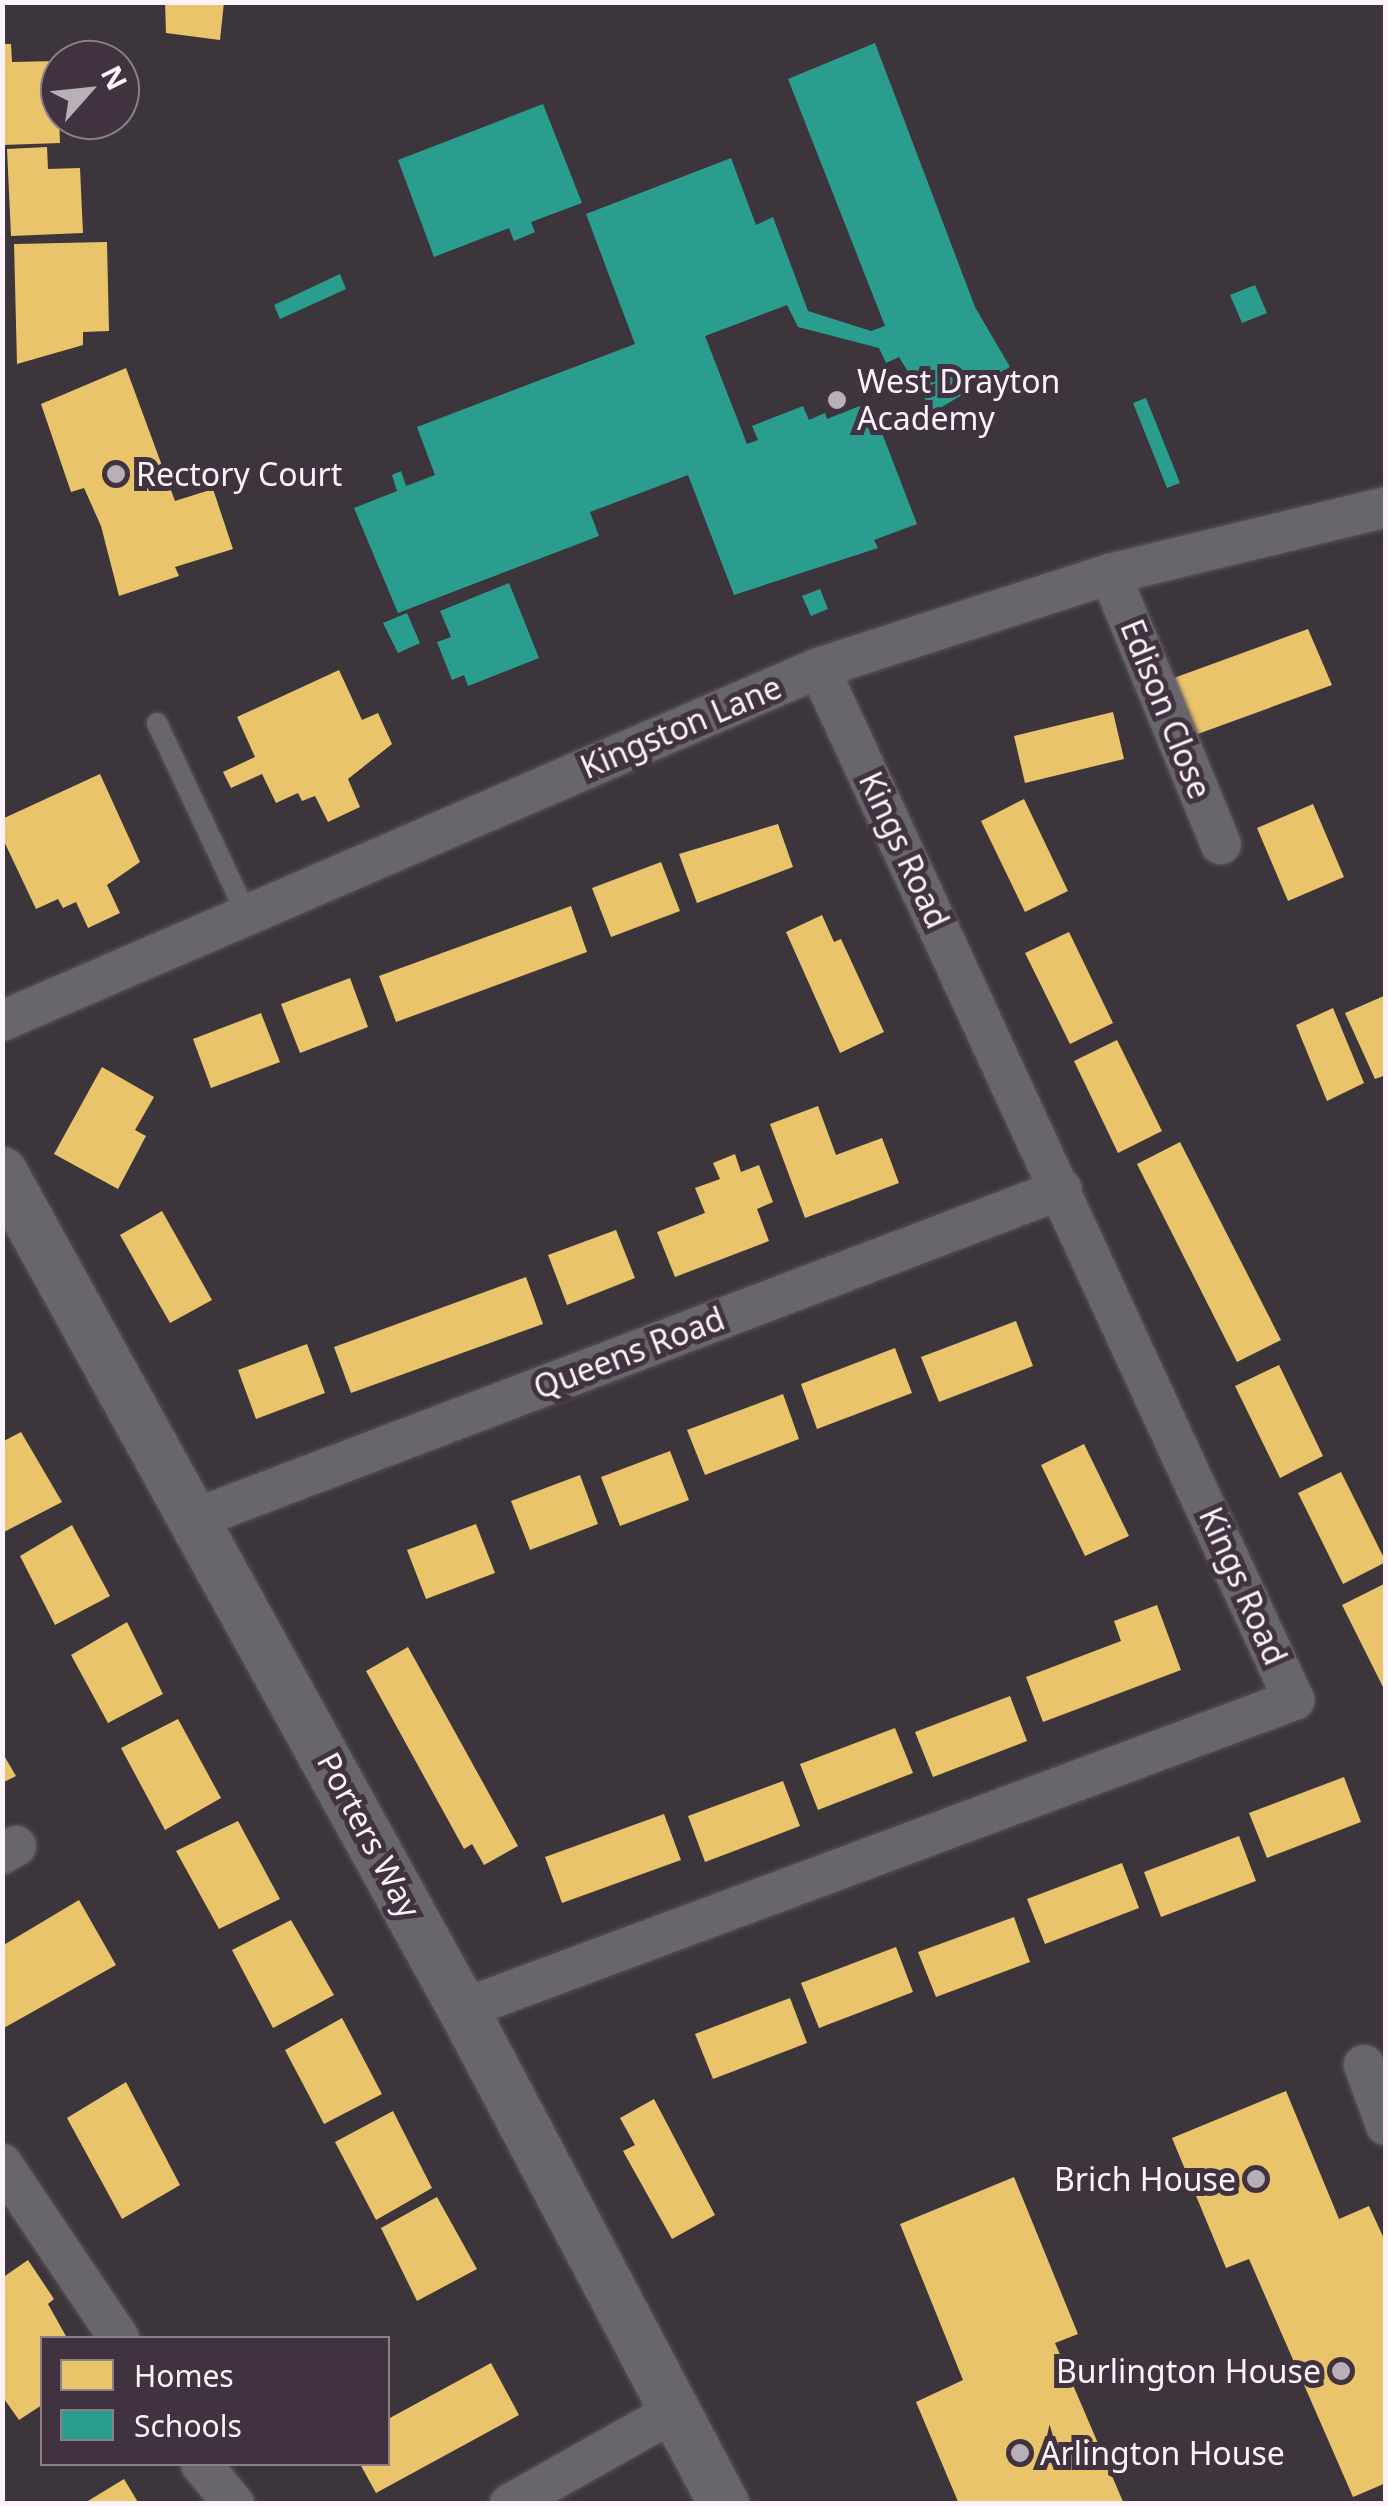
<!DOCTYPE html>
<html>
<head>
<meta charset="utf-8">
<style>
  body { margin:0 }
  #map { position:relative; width:1388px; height:2506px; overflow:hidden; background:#3c363c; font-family:"Noto Sans",sans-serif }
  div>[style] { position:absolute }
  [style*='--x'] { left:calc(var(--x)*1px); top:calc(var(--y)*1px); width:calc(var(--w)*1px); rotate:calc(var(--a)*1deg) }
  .homes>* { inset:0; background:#e9c46a }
  .schools>* { inset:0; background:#2a9d8f }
  .roads { filter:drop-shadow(0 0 2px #5a555a) drop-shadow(0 0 2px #5a555a) }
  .service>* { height:20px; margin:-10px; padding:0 10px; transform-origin:10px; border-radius:10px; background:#68666c }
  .minor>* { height:40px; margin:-20px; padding:0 20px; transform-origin:20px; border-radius:20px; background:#68666c }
  .tertiary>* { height:50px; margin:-25px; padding:0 25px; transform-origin:25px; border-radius:25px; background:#68666c }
  .dots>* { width:28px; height:28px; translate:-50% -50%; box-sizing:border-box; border:5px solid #40323e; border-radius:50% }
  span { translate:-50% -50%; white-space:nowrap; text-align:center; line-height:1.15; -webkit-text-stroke:10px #40323e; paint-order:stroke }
  .poi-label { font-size:32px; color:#fbf2fa }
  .left { translate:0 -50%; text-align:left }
  .right { translate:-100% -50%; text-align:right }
  .street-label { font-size:32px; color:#fbf2fa }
  .frame { position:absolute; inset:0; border:5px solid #fbf2fa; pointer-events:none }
  .legend { position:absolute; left:40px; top:2336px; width:350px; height:130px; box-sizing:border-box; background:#40323e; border:2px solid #8b7f89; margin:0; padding:12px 18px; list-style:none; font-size:30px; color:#fbf2fa }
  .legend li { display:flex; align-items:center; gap:20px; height:50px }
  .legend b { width:50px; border:2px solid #8b7f89 }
  .north { position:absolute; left:40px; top:40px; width:100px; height:100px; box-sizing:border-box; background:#40323e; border:2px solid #8b7f89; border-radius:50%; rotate:63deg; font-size:28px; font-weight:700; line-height:40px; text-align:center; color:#fbf2fa }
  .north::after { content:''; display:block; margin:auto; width:35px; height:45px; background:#b8b0b8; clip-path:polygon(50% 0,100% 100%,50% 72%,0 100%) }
</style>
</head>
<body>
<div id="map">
  <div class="homes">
    <i style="clip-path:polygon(165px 2px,224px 2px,220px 40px,166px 33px)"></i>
    <i style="clip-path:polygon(2px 44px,11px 44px,12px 62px,57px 61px,60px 143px,2px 145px)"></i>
    <i style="clip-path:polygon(47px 147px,48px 169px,80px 168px,83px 233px,11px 236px,7px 149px)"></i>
    <i style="clip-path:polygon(107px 242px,109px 331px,83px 332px,83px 345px,17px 364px,14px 244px)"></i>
    <i style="clip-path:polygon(126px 368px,175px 501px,213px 489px,233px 549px,175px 567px,179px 576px,119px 596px,101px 526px,84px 488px,71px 492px,41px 404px)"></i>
    <i style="clip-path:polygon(1308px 629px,1332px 685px,1184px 739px,1160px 683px)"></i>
    <i style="clip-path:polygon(339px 670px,362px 720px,378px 713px,392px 744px,348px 779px,360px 807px,328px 822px,315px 796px,302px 801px,298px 793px,276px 803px,262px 774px,231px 788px,223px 772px,255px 757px,237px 717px)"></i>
    <i style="clip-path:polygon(1113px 712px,1124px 759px,1025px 783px,1014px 736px)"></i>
    <i style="clip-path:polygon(100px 774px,140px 862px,107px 885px,120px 913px,88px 928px,76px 902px,63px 908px,58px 899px,36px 909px,2px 837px,2px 819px)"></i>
    <i style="clip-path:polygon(1024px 799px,1068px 891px,1025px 912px,981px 821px)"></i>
    <i style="clip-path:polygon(1313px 804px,1344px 877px,1288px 901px,1257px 828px)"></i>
    <i style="clip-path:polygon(778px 824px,793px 867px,697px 903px,679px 854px)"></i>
    <i style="clip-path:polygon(661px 862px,680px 911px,611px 937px,592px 888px)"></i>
    <i style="clip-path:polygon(571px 906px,587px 952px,396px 1022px,379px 976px)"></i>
    <i style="clip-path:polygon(822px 915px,834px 942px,841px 939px,884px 1032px,840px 1053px,786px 932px)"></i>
    <i style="clip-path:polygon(1069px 932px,1113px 1023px,1070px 1044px,1025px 953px)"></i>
    <i style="clip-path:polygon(350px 978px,368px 1027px,300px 1053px,281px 1004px)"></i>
    <i style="clip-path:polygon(1386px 995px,1386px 1075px,1375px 1079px,1345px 1013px)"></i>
    <i style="clip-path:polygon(1333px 1008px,1364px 1083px,1327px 1101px,1296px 1025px)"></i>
    <i style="clip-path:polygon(261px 1013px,280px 1062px,211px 1088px,193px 1039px)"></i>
    <i style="clip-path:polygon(1117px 1040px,1162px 1131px,1118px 1153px,1074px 1061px)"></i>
    <i style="clip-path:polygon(102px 1067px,154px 1097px,135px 1130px,146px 1136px,118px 1189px,54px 1154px)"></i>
    <i style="clip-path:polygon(818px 1106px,836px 1155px,882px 1138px,899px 1183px,805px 1218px,770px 1124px)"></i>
    <i style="clip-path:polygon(1180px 1142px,1281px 1340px,1237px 1362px,1137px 1164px)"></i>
    <i style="clip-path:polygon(735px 1154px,741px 1172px,759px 1165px,773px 1202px,757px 1209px,769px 1241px,675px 1277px,657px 1232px,705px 1213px,695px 1188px,720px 1179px,713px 1163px)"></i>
    <i style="clip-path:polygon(162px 1211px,212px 1300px,170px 1323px,120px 1235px)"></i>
    <i style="clip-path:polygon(616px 1230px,635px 1278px,567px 1305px,548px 1255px)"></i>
    <i style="clip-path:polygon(526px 1277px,543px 1324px,351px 1393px,334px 1347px)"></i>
    <i style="clip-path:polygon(1016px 1321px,1033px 1366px,939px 1402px,921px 1357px)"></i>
    <i style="clip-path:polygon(307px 1344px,325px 1393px,256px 1419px,238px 1370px)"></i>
    <i style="clip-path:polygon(895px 1348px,912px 1393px,817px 1429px,801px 1384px)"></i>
    <i style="clip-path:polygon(1279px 1365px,1323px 1456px,1280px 1478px,1235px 1386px)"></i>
    <i style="clip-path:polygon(783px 1394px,799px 1439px,705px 1475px,687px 1430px)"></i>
    <i style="clip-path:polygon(21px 1432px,62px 1502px,2px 1533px,2px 1442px)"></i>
    <i style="clip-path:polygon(1084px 1444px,1129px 1536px,1085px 1556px,1041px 1465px)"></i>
    <i style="clip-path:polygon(670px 1451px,689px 1500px,620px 1526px,601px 1477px)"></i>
    <i style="clip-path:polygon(1341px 1472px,1386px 1562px,1343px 1584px,1298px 1493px)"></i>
    <i style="clip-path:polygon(580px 1475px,598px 1524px,530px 1550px,511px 1501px)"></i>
    <i style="clip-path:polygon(476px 1524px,495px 1573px,426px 1599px,407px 1550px)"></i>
    <i style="clip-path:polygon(72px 1525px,110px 1596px,55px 1625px,20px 1556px)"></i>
    <i style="clip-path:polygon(1386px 1583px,1386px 1693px,1342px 1605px)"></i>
    <i style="clip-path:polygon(1157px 1605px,1181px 1670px,1043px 1722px,1026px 1677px,1121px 1641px,1114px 1621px)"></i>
    <i style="clip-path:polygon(127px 1622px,163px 1694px,108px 1723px,71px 1655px)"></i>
    <i style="clip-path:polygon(408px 1647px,518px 1846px,484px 1865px,472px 1844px,464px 1849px,366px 1671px)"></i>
    <i style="clip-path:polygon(1010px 1696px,1027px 1741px,933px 1777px,915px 1732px)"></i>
    <i style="clip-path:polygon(178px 1719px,221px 1798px,165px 1830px,121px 1748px)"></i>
    <i style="clip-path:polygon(895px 1728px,913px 1773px,818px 1810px,800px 1764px)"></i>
    <i style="clip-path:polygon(2px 1752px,16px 1776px,2px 1783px)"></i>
    <i style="clip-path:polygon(1344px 1777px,1361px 1822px,1267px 1858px,1249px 1813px)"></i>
    <i style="clip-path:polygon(783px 1781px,800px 1826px,705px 1862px,688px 1816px)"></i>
    <i style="clip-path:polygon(664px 1814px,681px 1860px,562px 1903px,545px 1857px)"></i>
    <i style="clip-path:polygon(238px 1821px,280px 1899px,219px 1929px,176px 1851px)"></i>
    <i style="clip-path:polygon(1239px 1836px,1256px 1881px,1161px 1917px,1144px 1872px)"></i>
    <i style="clip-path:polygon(1122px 1863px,1139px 1908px,1045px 1944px,1027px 1899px)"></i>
    <i style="clip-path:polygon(79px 1900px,116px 1965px,2px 2029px,2px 1946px)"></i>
    <i style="clip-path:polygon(1014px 1917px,1030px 1962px,936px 1997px,918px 1952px)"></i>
    <i style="clip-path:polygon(291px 1920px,334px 1995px,273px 2028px,232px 1950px)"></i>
    <i style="clip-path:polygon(896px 1947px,913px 1992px,819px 2028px,801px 1983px)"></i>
    <i style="clip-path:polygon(790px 1998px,807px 2043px,713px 2079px,695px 2034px)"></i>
    <i style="clip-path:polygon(342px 2018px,382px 2094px,324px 2124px,285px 2050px)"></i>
    <i style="clip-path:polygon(126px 2082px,180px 2185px,122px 2219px,67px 2118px)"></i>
    <i style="clip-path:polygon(1286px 2091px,1339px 2219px,1369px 2206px,1386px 2243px,1386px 2483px,1353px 2497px,1249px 2259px,1226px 2268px,1172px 2138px)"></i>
    <i style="clip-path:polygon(654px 2099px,715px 2215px,672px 2239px,623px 2151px,635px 2145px,620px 2118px)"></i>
    <i style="clip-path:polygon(393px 2111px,432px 2188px,376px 2220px,335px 2142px)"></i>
    <i style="clip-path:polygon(1014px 2177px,1078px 2334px,1055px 2343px,1124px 2504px,959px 2504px,916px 2402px,963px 2380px,900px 2224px)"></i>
    <i style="clip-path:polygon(437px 2197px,477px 2269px,417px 2301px,381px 2228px)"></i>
    <i style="clip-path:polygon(28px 2260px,54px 2299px,48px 2304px,67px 2338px,42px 2338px,42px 2405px,19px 2420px,2px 2396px,2px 2278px)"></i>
    <i style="clip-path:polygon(491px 2363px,519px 2415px,376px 2493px,360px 2464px,388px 2464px,388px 2419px)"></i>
    <i style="clip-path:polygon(124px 2479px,139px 2504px,83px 2504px)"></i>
  </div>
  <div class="schools">
    <i style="clip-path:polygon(875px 43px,975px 307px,1010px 367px,933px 412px,899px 357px,886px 363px,879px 348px,798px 327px,787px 305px,705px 336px,747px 444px,758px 440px,752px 426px,803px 406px,809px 420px,825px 413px,827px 419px,870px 402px,917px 524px,874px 540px,878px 548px,734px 595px,688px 475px,590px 512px,599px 536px,398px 613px,354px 508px,397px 491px,392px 475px,401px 471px,406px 486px,435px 475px,417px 427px,635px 344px,586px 214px,731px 158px,756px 225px,773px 217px,808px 311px,871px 331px,885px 326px,788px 79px)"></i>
    <i style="clip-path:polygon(543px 104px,582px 203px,531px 222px,535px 232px,514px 241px,509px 228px,434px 257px,398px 160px)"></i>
    <i style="clip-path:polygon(340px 274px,346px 289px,280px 319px,274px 305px)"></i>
    <i style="clip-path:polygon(1255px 285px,1267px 313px,1242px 323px,1230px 295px)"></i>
    <i style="clip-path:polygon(1146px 398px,1180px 483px,1167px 488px,1133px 403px)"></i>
    <i style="clip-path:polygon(509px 583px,539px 658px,468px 686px,464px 675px,452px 680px,437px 642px,451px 637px,440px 611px)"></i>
    <i style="clip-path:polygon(820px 589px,828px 609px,811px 616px,802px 596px)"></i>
    <i style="clip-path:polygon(407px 613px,420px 643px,398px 653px,383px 623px)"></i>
  </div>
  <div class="roads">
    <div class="service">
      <i style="--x:157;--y:723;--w:212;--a:64.9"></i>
    </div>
    <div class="minor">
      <i style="--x:1110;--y:574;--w:292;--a:67.7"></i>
      <i style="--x:2;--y:1021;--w:890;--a:-23.37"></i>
      <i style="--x:819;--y:668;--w:306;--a:-17.9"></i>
      <i style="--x:1110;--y:574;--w:284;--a:-13.6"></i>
      <i style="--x:197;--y:1518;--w:925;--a:-20.82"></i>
      <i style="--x:2;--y:1854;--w:16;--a:-30"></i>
      <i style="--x:463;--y:2009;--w:887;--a:-20.4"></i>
      <i style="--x:1294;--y:1700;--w:1136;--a:-114.72"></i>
      <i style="--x:1364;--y:2065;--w:64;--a:69.9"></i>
      <i style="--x:2;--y:2164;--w:210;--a:56.1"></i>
      <i style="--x:201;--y:2464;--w:52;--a:50.5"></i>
      <i style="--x:510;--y:2504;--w:189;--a:-29.4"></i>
    </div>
    <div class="tertiary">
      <i style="--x:2;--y:1172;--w:956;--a:61.16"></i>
      <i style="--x:463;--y:2009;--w:560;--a:62.2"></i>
    </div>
  </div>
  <div class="dots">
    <i style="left:837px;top:400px;background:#b8b0b8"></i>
    <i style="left:116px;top:474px;background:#b8b0b8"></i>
    <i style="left:1256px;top:2179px;background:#b8b0b8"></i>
    <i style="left:1341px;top:2371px;background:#b8b0b8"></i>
    <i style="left:1020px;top:2453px;background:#b8b0b8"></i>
  </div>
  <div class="poi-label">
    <span class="left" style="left:857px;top:400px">West Drayton<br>Academy</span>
    <span class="left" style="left:136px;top:474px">Rectory Court</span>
    <span class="right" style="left:1236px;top:2179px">Brich House</span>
    <span class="right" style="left:1321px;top:2371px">Burlington House</span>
    <span class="left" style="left:1040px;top:2453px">Arlington House</span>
  </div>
  <div class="street-label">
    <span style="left:1166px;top:709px;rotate:68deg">Edison Close</span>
    <span style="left:681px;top:727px;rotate:-23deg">Kingston Lane</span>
    <span style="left:904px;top:850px;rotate:65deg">Kings Road</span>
    <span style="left:629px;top:1353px;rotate:-21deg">Queens Road</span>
    <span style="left:1243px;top:1586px;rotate:66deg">Kings Road</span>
    <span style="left:369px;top:1835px;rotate:62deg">Porters Way</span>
  </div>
  <div class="frame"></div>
  <ul class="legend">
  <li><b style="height:28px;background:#e9c46a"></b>Homes</li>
  <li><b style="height:28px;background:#2a9d8f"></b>Schools</li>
  </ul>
  <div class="north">N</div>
</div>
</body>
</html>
